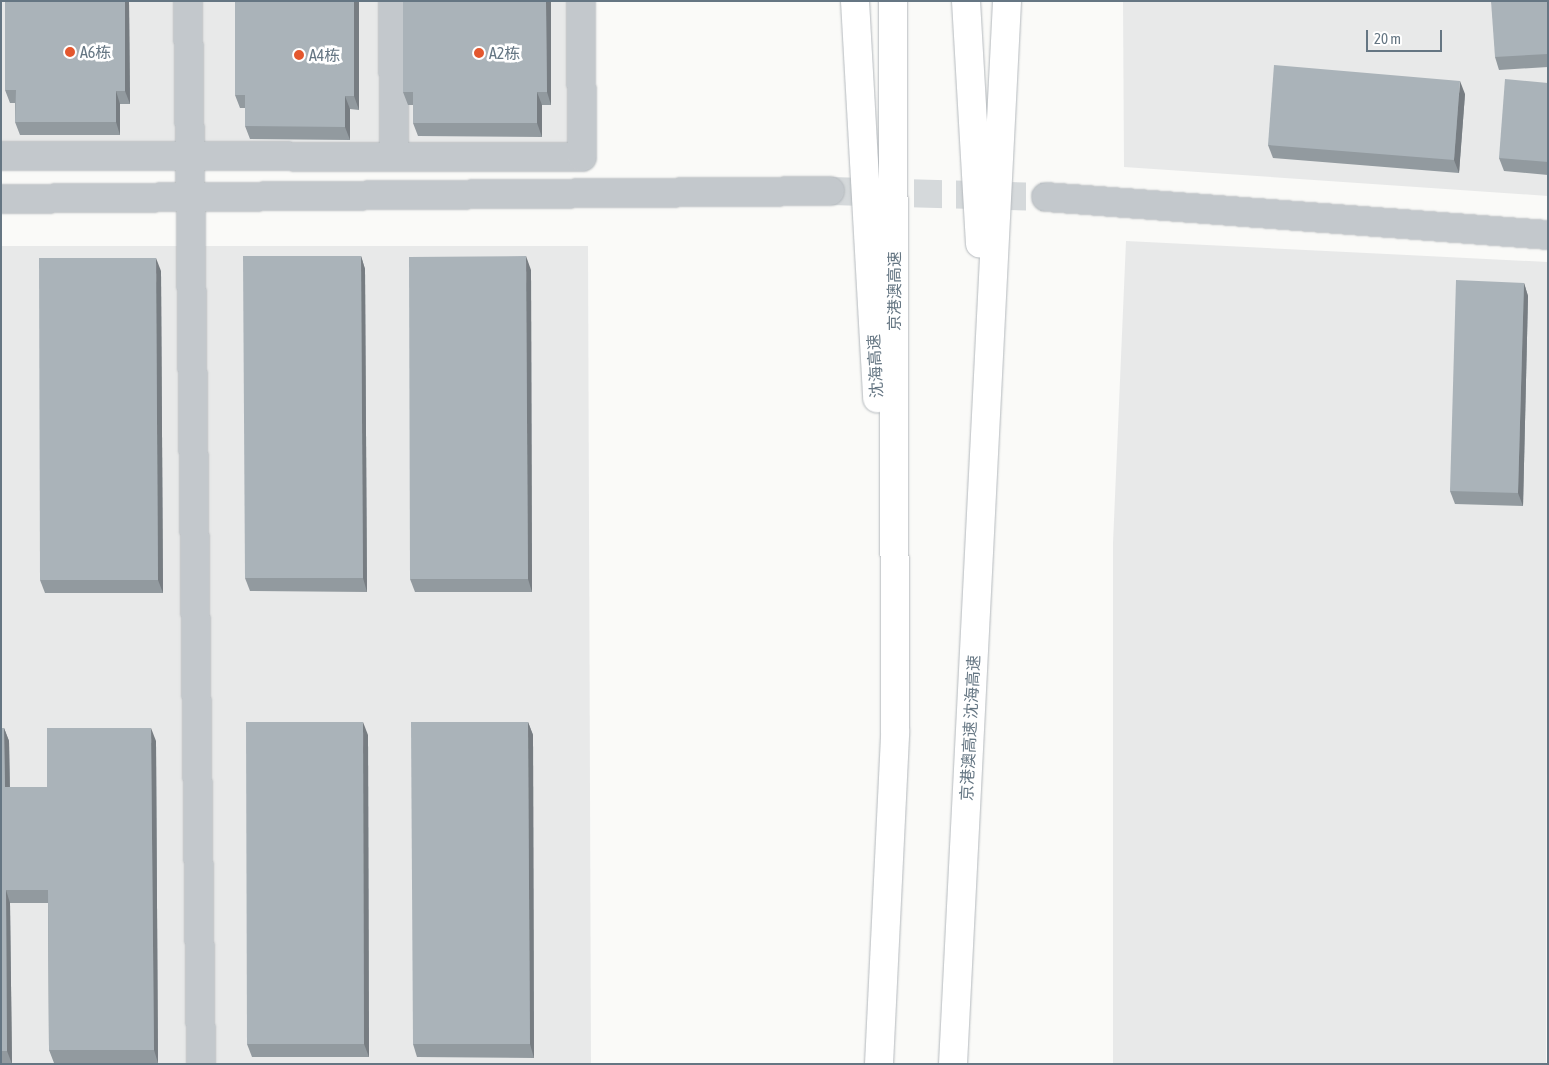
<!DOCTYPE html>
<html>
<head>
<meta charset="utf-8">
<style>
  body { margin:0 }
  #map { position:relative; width:1549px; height:1065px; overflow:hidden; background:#fafaf8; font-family:"Asap Condensed","Noto Sans SC",sans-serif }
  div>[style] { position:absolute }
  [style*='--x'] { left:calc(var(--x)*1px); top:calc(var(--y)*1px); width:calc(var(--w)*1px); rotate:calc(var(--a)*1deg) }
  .built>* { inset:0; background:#e8e9e9 }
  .minor-tunnel>* { height:28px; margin-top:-14px; transform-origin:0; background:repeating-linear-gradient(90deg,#d5d9db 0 28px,transparent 0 42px) }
  .roads { filter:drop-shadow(0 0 1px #b4b9bd) drop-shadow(0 0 1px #b4b9bd) }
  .minor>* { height:28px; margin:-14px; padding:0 14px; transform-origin:14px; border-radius:14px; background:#c3c8cc }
  .highway>* { height:28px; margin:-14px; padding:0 14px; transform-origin:14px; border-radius:14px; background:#fff }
  .wall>* { inset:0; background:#929a9f }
  .shaded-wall>* { inset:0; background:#777d82 }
  .building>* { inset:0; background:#aab3b9 }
  .dots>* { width:14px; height:14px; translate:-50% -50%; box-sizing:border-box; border:2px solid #fff; border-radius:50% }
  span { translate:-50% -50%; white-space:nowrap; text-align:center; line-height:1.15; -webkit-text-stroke:5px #fff; paint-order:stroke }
  .poi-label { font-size:16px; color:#657683 }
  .left { translate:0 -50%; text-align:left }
  .street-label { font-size:16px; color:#657683 }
  .frame { position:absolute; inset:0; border:2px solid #657683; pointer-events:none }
  .scale { position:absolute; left:1366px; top:30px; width:76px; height:22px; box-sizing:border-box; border:2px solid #657683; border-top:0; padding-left:6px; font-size:15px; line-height:18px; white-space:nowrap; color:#657683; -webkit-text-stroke:4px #fff; paint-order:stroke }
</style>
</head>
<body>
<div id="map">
  <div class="built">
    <i style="clip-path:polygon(1px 1px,586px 1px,587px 166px,1px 166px)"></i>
    <i style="clip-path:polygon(1123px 1px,1548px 1px,1548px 196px,1124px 167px)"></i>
    <i style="clip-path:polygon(1126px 241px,1548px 262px,1546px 1064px,1113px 1064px,1113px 543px)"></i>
    <i style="clip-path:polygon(1px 246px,588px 246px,591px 1064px,1px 1064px)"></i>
  </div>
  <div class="minor-tunnel">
    <i style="--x:830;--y:191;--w:216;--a:1.6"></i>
  </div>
  <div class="roads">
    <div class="minor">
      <i style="--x:188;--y:1;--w:1063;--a:89.3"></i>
      <i style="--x:393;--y:1;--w:156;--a:89.6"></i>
      <i style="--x:1;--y:156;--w:581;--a:0.1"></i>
      <i style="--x:582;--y:157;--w:156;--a:-90.4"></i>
      <i style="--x:1046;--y:197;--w:503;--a:4.33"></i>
      <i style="--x:1;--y:199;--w:829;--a:-0.55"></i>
    </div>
    <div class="highway">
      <i style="--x:855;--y:1;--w:398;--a:86.8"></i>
      <i style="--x:966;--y:1;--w:243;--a:86.7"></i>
      <i style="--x:879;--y:1064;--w:332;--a:-87.2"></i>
      <i style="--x:895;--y:732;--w:731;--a:-90.16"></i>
      <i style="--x:953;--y:1064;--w:1064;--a:-87.09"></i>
    </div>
  </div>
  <div class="wall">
    <i style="clip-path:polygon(5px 1px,129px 1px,130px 104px,120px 104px,120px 135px,20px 135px,15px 122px,15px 103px,10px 103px,5px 90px)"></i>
    <i style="clip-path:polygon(235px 1px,359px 1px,359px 110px,350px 109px,350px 140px,250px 139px,245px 126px,245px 108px,240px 108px,235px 95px)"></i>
    <i style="clip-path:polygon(403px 1px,551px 1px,551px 105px,542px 105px,542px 137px,418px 136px,413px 123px,413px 105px,408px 105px,403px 92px)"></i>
    <i style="clip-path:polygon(1548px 1px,1548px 67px,1499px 70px,1495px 57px)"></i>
    <i style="clip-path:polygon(1548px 83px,1548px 175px,1504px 171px,1499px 158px)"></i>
    <i style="clip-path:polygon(1465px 94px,1459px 173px,1273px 158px,1268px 145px)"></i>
    <i style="clip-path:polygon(361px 256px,365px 269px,367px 592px,250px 591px,245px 578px)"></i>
    <i style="clip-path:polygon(531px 270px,532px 592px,415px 592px,410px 579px)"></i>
    <i style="clip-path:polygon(161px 271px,163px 593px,45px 593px,40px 580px)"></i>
    <i style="clip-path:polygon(1524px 283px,1528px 296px,1523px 506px,1455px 504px,1450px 491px)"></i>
    <i style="clip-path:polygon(528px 722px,533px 735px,534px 1058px,417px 1057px,413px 1044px)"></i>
    <i style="clip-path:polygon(1px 728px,4px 728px,9px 741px,10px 787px,47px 787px,156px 741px,158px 1063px,54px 1063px,49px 1050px,48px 903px,10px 903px,12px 1064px,1px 1064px)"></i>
    <i style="clip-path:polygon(368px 735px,369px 1057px,252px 1057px,247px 1044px)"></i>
  </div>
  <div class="shaded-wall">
    <i style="clip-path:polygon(125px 1px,129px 1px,130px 104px,125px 91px)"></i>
    <i style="clip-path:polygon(354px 1px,359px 1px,359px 110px,354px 96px)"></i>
    <i style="clip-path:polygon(546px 1px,551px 1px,551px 105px,547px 92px)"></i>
    <i style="clip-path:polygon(1460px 81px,1465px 94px,1459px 173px,1454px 160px)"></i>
    <i style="clip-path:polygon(116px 91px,120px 104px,120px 135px,116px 122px)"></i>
    <i style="clip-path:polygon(537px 92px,542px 105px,542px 137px,537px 123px)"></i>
    <i style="clip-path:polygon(345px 96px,350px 109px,350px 140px,345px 127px)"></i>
    <i style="clip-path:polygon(361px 256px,365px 269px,367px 592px,363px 578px)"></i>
    <i style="clip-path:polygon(526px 256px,531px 270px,532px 592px,528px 579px)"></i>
    <i style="clip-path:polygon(156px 258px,161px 271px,163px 593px,158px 580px)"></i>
    <i style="clip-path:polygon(1524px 283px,1528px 296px,1523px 506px,1518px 493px)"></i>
    <i style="clip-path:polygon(363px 722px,368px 735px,369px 1057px,364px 1044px)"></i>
    <i style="clip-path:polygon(528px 722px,533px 735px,534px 1058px,530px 1044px)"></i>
    <i style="clip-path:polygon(4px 728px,9px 741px,10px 800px,5px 787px)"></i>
    <i style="clip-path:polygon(151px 728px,156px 741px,158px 1063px,154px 1050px)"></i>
    <i style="clip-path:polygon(6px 890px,10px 903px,12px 1064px,7px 1051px)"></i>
  </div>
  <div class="building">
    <i style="clip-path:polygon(5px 1px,125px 1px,125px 91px,116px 91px,116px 122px,15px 122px,16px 90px,5px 90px)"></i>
    <i style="clip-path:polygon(235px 1px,354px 1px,354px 96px,345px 96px,345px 127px,245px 126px,245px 95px,235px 95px)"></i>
    <i style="clip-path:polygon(403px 1px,546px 1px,547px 92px,537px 92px,537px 123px,413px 123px,413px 92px,403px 92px)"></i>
    <i style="clip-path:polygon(1491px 1px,1548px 1px,1548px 54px,1495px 57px)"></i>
    <i style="clip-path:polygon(1274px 65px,1460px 81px,1454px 160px,1268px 145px)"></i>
    <i style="clip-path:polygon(1505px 79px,1548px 83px,1548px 162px,1499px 158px)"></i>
    <i style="clip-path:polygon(243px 256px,361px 256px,363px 578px,245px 578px)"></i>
    <i style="clip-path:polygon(526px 256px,528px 579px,410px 579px,409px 257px)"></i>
    <i style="clip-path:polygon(39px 258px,156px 258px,158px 580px,40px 580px)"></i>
    <i style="clip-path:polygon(1456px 280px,1524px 283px,1518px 493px,1450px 491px)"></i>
    <i style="clip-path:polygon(246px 722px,363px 722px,364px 1044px,247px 1044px)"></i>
    <i style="clip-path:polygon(411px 722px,528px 722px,530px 1044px,413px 1044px)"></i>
    <i style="clip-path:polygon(1px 728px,4px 728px,5px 787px,47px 787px,47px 728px,151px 728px,154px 1050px,49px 1050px,48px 890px,6px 890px,7px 1051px,1px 1051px)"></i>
  </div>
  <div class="dots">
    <i style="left:70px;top:52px;background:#e4572e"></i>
    <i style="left:479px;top:53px;background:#e4572e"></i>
    <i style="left:299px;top:55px;background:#e4572e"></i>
  </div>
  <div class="poi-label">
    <span class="left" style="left:80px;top:52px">A6栋</span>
    <span class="left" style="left:489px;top:53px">A2栋</span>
    <span class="left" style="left:309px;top:55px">A4栋</span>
  </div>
  <div class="street-label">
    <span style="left:894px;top:291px;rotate:-90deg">京港澳高速</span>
    <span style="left:875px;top:366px;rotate:-93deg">沈海高速</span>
    <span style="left:970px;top:728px;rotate:-87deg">京港澳高速 沈海高速</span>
  </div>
  <div class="frame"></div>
  <div class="scale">20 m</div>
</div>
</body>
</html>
